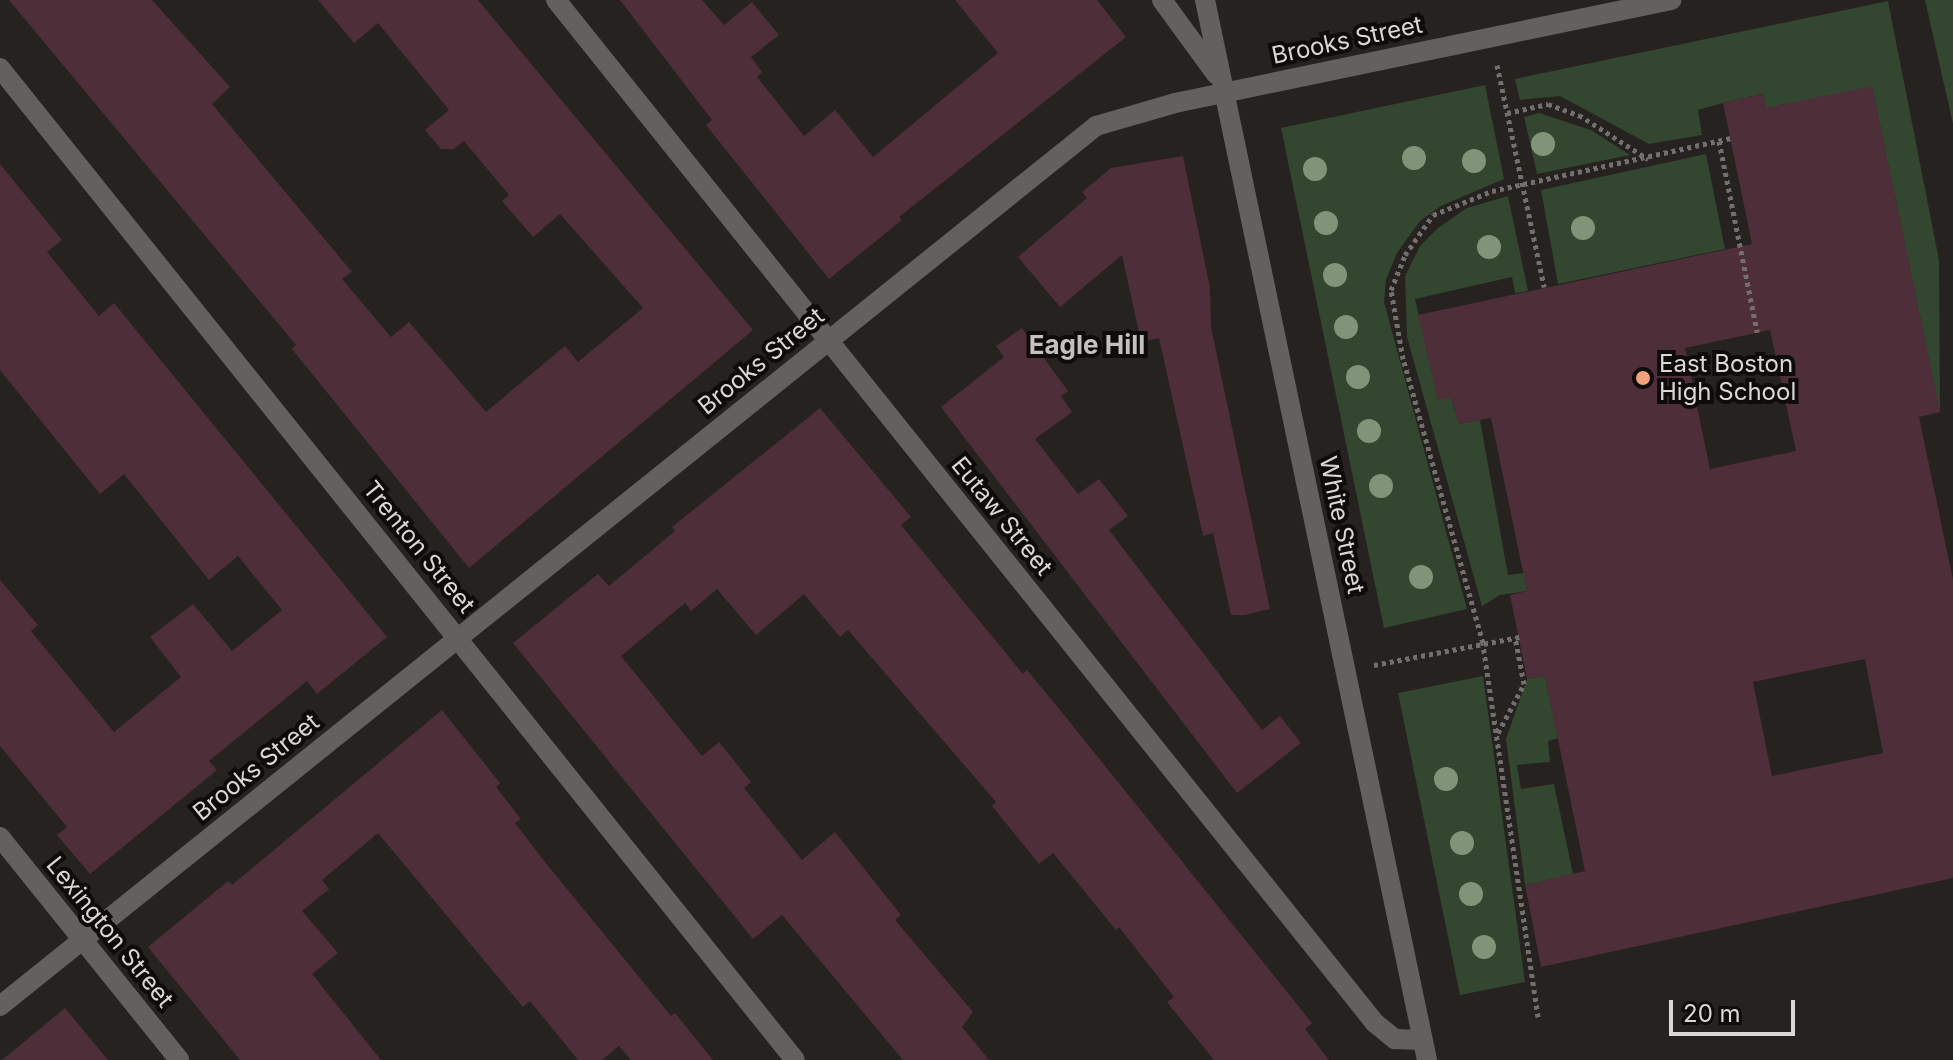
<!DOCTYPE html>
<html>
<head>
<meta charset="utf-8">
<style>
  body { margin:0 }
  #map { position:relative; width:1953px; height:1060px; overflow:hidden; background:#252220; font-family:Inter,sans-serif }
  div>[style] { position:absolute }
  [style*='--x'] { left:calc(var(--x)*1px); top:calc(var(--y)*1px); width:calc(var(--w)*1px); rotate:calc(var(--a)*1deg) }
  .green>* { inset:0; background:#33462f }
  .building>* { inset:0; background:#4e2e38 }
  .path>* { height:5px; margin-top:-2.5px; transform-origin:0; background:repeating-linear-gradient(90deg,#726f6d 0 4px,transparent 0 8px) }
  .street>* { height:20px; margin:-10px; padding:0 10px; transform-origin:10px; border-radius:10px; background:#64605e }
  .trees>* { width:24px; height:24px; margin:-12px; border-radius:50%; background:#7f9478 }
  .dots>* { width:22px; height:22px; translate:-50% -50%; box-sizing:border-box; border:4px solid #0d0c0b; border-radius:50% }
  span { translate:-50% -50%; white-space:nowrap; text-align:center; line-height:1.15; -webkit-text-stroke:8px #0d0c0b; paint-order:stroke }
  .street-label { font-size:24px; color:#dad7d6 }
  .poi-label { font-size:24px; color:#dad7d6 }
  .left { translate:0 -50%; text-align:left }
  .neighbourhood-label { font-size:26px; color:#c5bfbd; font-weight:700 }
  .scale { position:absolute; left:1669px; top:1000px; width:126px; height:36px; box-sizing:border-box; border:4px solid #dad7d6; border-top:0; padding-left:10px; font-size:24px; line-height:28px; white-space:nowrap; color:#dad7d6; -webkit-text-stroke:6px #0d0c0b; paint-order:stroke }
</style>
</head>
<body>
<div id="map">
  <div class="green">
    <i style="clip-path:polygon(1925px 0,1953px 0,1953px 124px)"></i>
    <i style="clip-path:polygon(1888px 1px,1939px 260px,1940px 413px,1872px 87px,1766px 108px,1762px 94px,1723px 103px,1698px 110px,1702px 135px,1649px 144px,1560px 96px,1520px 100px,1515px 79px)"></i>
    <i style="clip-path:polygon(1485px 85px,1504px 179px,1441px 206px,1420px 221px,1397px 253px,1386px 280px,1384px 302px,1467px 609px,1384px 628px,1281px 128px)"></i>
    <i style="clip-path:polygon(1539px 113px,1591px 130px,1630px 155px,1537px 174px,1524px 117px)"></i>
    <i style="clip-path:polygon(1706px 154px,1725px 249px,1558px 284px,1541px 190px)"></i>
    <i style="clip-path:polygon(1508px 196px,1528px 291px,1515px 293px,1512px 277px,1415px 299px,1438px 399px,1451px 397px,1459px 424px,1480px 420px,1508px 575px,1524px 573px,1527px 591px,1500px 595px,1482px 606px,1407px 337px,1405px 276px,1420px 246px,1438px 228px,1467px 208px)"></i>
    <i style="clip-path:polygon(1483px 676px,1525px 982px,1460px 995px,1398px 693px)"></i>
    <i style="clip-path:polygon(1545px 676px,1558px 738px,1548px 741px,1550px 762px,1517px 765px,1521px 789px,1554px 784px,1573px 874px,1525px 885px,1506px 739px,1527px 679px)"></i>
  </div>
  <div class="building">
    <i style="clip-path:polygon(9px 0,152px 0,230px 87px,212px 104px,352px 272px,342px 279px,391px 337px,409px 322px,486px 412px,565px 346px,578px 362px,643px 308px,560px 214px,533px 237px,502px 201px,509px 195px,464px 141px,454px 149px,441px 149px,425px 130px,449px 110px,378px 23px,354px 43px,318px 0,478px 0,753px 330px,469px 568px,292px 349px,296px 345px)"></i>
    <i style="clip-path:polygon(620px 0,702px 0,724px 25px,752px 2px,779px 35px,751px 57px,762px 72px,757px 77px,804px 136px,835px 110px,873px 157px,998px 53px,955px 0,1097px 0,1126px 37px,899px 217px,902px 220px,829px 279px,706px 125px,712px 120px)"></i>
    <i style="clip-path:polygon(evenodd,1872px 86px,1940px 412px,1919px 417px,1953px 580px,1953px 878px,1541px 967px,1525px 885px,1585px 871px,1545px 676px,1527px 679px,1510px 595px,1527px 591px,1491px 418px,1459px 424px,1451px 397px,1438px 400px,1418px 315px,1752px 244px,1723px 103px,1763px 94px,1766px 108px,1872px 86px,1770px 330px,1796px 451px,1710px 469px,1685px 348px,1770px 330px,1872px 86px,1865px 659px,1883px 753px,1772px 776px,1753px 682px,1865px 659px)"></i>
    <i style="clip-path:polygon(1183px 156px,1210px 288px,1211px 327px,1270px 609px,1245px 615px,1231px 615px,1213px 533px,1203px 536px,1159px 338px,1141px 342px,1122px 255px,1060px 307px,1018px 257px,1087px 198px,1082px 192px,1111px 168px)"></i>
    <i style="clip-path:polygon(0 164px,62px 240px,47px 252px,99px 316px,114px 303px,387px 637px,317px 694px,307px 681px,209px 761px,217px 770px,90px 874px,57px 835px,67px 827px,0 746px,0 580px,38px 625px,31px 631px,114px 732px,181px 677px,150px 637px,193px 604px,232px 651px,282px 610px,238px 556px,209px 580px,124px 474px,100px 494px,0 370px)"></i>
    <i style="clip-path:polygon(1022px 328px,1068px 391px,1061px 396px,1072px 412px,1035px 439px,1078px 494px,1099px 479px,1128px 516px,1109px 530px,1262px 730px,1280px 716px,1301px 743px,1237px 793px,941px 407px,1004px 357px,996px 346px)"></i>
    <i style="clip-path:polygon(820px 408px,911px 517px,901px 525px,1023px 674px,1027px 670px,1056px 705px,1312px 1023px,1305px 1029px,1329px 1060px,1214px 1060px,1167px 1002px,1174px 997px,1119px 927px,1116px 930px,1053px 853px,1039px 864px,992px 806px,996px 802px,848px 630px,840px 637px,804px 594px,756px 635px,717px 589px,691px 611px,685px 603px,621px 656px,702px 756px,719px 742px,751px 782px,744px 788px,802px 860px,835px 832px,901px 915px,895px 920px,973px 1012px,962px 1027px,989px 1060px,903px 1060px,782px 915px,753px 939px,513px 643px,598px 574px,609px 586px,675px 531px,672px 527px)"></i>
    <i style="clip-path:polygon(442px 710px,500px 783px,496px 787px,521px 819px,515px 823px,545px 862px,671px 1016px,675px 1013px,713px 1060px,631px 1060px,619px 1046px,602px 1060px,578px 1060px,530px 1001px,523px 1007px,378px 833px,322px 880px,329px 889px,302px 911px,338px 953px,312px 974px,381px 1060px,240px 1060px,148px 947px,228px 881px,232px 885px)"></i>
    <i style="clip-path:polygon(65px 1008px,108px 1060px,2px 1060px)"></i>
  </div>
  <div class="path">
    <i style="--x:1497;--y:65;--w:227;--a:78"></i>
    <i style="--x:1507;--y:113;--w:42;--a:-12.4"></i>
    <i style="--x:1548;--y:104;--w:33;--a:20"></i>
    <i style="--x:1579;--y:115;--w:82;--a:32.5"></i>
    <i style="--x:1719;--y:141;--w:195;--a:78.7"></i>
    <i style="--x:1374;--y:665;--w:148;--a:-10.9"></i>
    <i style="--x:1498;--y:733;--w:55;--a:-62"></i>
    <i style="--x:1524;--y:684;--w:48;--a:-100.8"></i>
    <i style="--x:1538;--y:1017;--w:378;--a:-98.4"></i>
    <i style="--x:1483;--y:643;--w:295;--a:-105.7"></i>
    <i style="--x:1403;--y:359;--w:70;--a:-99.9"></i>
    <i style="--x:1391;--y:290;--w:38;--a:-68"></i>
    <i style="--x:1405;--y:255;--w:49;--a:-55"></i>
    <i style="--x:1433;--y:215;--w:64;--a:-22.1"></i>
    <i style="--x:1492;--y:191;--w:245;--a:-12.5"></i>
  </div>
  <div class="street">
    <i style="--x:556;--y:0;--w:1310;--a:51.32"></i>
    <i style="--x:1375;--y:1023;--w:26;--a:39"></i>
    <i style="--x:1395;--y:1039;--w:27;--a:2"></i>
    <i style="--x:1162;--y:0;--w:92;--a:53.9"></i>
    <i style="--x:1205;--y:0;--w:1083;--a:78.17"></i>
    <i style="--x:0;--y:68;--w:1271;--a:51.29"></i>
    <i style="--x:0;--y:837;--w:286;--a:51.2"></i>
    <i style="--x:0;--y:1006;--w:1406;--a:-38.76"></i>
    <i style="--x:1096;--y:126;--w:82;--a:-16.2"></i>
    <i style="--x:1175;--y:103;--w:507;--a:-11.73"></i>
  </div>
  <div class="trees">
    <i style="left:1543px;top:144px"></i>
    <i style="left:1414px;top:158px"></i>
    <i style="left:1474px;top:161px"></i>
    <i style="left:1315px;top:169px"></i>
    <i style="left:1326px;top:223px"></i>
    <i style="left:1583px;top:228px"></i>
    <i style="left:1489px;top:247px"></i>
    <i style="left:1335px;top:275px"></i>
    <i style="left:1346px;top:327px"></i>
    <i style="left:1358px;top:377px"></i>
    <i style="left:1369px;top:431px"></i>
    <i style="left:1381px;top:486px"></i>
    <i style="left:1421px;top:577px"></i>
    <i style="left:1446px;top:779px"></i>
    <i style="left:1462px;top:843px"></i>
    <i style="left:1471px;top:894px"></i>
    <i style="left:1484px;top:947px"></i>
  </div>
  <div class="dots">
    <i style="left:1643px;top:378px;background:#f1a17b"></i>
  </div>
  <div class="street-label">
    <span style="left:1347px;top:40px;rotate:-12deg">Brooks Street</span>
    <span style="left:761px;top:361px;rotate:-39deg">Brooks Street</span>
    <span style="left:1002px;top:516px;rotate:51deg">Eutaw Street</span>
    <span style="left:1342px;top:525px;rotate:78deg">White Street</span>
    <span style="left:419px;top:547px;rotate:51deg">Trenton Street</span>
    <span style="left:256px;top:767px;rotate:-39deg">Brooks Street</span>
    <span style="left:110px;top:932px;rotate:51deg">Lexington Street</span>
  </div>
  <div class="poi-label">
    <span class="left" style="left:1659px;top:378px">East Boston<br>High School</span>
  </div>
  <div class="neighbourhood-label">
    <span style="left:1087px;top:345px">Eagle Hill</span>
  </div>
  <div class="scale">20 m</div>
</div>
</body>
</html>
